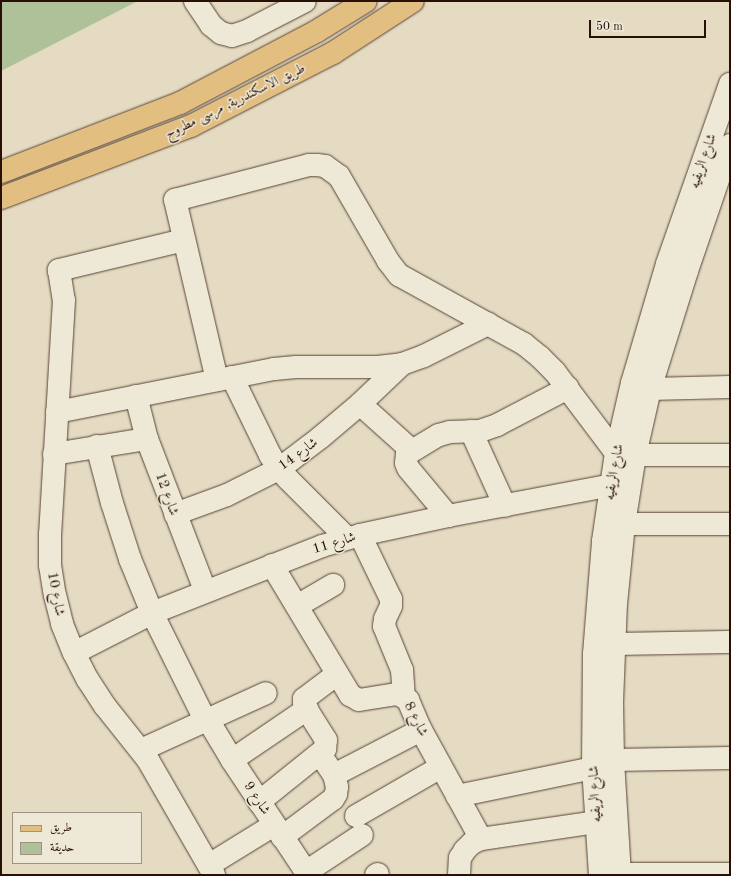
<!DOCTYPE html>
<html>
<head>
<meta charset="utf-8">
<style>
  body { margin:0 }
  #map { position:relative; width:731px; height:876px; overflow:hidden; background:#e5dbc2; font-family:"Old Standard TT",Amiri,serif }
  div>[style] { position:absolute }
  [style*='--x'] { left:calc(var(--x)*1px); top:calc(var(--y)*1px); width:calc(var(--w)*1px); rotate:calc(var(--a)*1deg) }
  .green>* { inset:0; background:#afc198 }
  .roads { filter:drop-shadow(0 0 1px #584335) drop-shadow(0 0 1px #584335) }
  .minor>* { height:22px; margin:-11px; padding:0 11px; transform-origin:11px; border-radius:11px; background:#eee8d7 }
  .major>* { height:22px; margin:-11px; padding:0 11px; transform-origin:11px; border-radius:11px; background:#e2be81 }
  span { translate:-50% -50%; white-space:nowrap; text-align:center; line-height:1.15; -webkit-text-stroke:3px #eee8d7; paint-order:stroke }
  .street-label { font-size:14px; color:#291006 }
  .frame { position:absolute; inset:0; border:2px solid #291006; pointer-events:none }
  .legend { position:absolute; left:12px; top:812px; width:130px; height:52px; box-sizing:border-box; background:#eee8d7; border:1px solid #9f9283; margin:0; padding:5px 7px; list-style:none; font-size:12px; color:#291006 }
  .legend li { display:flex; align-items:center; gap:8px; height:20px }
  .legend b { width:20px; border:1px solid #9f9283 }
  .scale { position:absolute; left:589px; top:20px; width:117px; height:18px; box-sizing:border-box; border:2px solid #291006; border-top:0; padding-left:5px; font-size:12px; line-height:14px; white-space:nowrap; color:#291006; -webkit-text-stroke:3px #eee8d7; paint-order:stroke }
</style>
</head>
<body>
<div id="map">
  <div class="green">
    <i style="clip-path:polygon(1px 1px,138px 1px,1px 71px)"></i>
  </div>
  <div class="roads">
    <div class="minor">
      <i style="--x:195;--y:1;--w:29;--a:56"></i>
      <i style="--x:211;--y:25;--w:13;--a:39"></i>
      <i style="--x:221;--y:33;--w:11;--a:15"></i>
      <i style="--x:232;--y:36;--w:16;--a:-18"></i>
      <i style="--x:247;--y:31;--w:65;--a:-27.3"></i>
      <i style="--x:184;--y:240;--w:129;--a:166.5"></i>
      <i style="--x:59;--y:270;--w:30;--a:81"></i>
      <i style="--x:64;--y:300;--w:234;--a:93.4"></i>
      <i style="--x:50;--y:534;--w:31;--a:90"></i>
      <i style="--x:50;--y:565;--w:30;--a:81"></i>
      <i style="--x:55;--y:595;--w:30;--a:76"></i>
      <i style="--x:62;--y:624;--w:31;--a:68"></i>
      <i style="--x:74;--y:653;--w:30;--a:63"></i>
      <i style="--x:88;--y:680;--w:31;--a:57"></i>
      <i style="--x:105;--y:706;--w:69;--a:51.5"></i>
      <i style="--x:148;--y:760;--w:133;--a:60.1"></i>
      <i style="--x:232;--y:377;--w:87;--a:64"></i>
      <i style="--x:270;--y:455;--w:17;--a:57"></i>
      <i style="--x:279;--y:469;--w:13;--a:48"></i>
      <i style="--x:288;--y:479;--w:83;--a:45"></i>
      <i style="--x:217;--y:380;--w:185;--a:-103.1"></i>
      <i style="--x:175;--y:200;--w:138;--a:-14.6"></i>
      <i style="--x:309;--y:165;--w:8;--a:0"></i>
      <i style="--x:317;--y:165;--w:8;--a:7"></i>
      <i style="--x:325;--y:166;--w:17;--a:36"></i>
      <i style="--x:339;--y:176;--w:98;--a:60"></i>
      <i style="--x:388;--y:261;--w:18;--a:52"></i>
      <i style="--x:399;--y:275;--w:143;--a:28.9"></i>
      <i style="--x:524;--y:344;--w:21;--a:39"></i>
      <i style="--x:540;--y:357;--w:21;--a:45"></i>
      <i style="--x:555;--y:372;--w:101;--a:53"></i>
      <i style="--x:650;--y:389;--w:80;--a:-1.4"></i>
      <i style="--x:136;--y:396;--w:44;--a:75.7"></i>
      <i style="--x:147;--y:439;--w:162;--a:69"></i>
      <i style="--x:360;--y:404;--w:69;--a:42"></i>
      <i style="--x:57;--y:412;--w:221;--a:-11.2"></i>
      <i style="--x:274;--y:369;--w:22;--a:-5"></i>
      <i style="--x:296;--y:367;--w:82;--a:0"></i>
      <i style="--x:378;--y:367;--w:24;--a:-7"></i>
      <i style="--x:402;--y:364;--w:23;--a:-20"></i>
      <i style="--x:424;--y:356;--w:72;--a:-26.6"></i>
      <i style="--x:471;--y:431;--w:82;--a:65.6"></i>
      <i style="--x:97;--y:446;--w:59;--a:75.3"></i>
      <i style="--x:112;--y:503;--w:59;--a:72.2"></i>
      <i style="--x:130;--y:559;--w:58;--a:67.8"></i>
      <i style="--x:152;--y:613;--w:119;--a:63.6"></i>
      <i style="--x:54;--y:454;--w:94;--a:-9.2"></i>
      <i style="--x:635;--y:455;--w:95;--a:0"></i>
      <i style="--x:175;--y:514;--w:55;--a:-20.1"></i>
      <i style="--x:227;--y:495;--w:58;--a:-26.6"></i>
      <i style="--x:279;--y:469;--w:53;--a:-37.3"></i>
      <i style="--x:321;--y:437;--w:51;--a:-40.2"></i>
      <i style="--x:360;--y:404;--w:58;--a:-43.6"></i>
      <i style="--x:448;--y:516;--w:62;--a:-129.8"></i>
      <i style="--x:408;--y:468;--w:5;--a:-112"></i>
      <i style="--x:406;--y:463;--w:9;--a:-84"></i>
      <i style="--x:407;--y:454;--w:37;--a:-31"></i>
      <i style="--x:439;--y:435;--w:11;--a:-15"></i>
      <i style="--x:450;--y:432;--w:30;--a:-2"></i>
      <i style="--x:480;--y:431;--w:18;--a:-19"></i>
      <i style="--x:497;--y:425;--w:80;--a:-27.5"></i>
      <i style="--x:624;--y:524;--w:106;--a:0"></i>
      <i style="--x:360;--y:535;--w:71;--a:64.2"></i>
      <i style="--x:391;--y:599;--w:7;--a:90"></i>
      <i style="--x:391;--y:606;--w:14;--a:115"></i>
      <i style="--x:385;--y:619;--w:7;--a:98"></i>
      <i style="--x:384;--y:626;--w:48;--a:67.8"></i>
      <i style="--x:402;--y:670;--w:26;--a:86"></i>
      <i style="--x:272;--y:565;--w:152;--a:59"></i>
      <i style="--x:350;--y:695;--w:10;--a:29"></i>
      <i style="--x:359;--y:700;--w:39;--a:-9"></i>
      <i style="--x:398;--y:694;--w:12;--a:31"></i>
      <i style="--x:408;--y:700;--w:33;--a:67"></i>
      <i style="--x:421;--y:730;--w:124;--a:61.2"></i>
      <i style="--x:297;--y:606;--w:42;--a:-30.3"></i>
      <i style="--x:613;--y:644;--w:117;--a:-1"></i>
      <i style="--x:74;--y:653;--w:88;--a:-27.1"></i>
      <i style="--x:152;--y:613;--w:183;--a:-21.5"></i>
      <i style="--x:322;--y:546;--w:40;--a:-16"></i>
      <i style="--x:360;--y:535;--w:90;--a:-12.2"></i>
      <i style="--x:448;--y:516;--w:167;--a:-10.7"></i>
      <i style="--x:208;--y:720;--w:47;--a:59"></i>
      <i style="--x:232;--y:760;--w:138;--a:56.5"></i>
      <i style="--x:141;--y:750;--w:137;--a:-24.5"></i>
      <i style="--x:232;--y:760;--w:91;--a:-34.2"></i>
      <i style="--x:613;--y:760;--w:117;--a:-1"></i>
      <i style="--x:334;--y:775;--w:98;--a:-27.3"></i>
      <i style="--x:457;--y:796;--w:139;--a:-11.6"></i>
      <i style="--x:259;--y:802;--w:85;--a:-38.8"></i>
      <i style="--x:325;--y:749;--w:9;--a:-84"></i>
      <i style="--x:326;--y:740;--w:41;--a:-122.2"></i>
      <i style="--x:304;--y:705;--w:6;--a:-90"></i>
      <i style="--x:304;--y:699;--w:41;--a:-37.1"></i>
      <i style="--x:356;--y:816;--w:98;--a:-30"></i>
      <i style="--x:282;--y:837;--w:64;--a:-36.7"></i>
      <i style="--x:333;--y:799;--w:6;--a:-59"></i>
      <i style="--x:336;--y:794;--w:7;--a:-82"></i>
      <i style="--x:337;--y:787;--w:12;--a:-104"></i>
      <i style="--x:334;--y:775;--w:25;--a:-124"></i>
      <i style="--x:209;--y:865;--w:76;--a:-31.6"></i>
      <i style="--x:306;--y:872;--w:67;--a:-33.5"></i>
      <i style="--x:620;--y:874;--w:110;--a:0"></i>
      <i style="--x:376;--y:875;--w:2;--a:-27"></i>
      <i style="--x:459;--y:875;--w:17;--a:-87"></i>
      <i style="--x:460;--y:858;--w:9;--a:-58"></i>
      <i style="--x:465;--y:850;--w:10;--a:-45"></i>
      <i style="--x:472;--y:843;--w:10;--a:-24"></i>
      <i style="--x:481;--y:839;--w:116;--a:-8.4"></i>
      <i style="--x:600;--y:875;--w:107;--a:-93.7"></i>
      <i style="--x:593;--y:768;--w:114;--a:-89.5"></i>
      <i style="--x:594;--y:654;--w:113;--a:-85.4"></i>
      <i style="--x:603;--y:541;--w:89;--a:-81.6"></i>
      <i style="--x:616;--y:453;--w:72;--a:-77.1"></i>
      <i style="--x:632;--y:383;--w:124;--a:-73.6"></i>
      <i style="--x:667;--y:264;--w:191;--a:-70.7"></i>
      <i style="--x:620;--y:875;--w:115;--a:-93.5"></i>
      <i style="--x:613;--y:760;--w:58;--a:-91"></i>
      <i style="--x:612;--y:702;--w:98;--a:-87.7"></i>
      <i style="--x:616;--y:604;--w:80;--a:-84.3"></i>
      <i style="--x:624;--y:524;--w:70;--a:-80.9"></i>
      <i style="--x:635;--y:455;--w:68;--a:-77.2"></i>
      <i style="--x:650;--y:389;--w:124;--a:-72.6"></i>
      <i style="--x:687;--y:271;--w:133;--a:-71.2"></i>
    </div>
    <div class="major">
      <i style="--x:1;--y:172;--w:192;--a:-21.1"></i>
      <i style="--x:180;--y:103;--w:155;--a:-27.7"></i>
      <i style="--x:317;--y:31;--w:57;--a:-31.5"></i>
      <i style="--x:1;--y:198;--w:203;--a:-20.8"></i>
      <i style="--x:191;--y:126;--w:160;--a:-27.2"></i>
      <i style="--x:333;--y:53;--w:95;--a:-33"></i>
    </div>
  </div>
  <div class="street-label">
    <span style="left:235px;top:101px;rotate:-26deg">طريق الاسكندرية, مرسى مطروح</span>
    <span style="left:703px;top:161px;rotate:-71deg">شارع الريفيه</span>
    <span style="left:298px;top:454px;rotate:-36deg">شارع 14</span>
    <span style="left:614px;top:472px;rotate:-80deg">شارع الريفيه</span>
    <span style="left:167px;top:494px;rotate:70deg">شارع 12</span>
    <span style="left:334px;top:543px;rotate:-17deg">شارع 11</span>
    <span style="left:56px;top:594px;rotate:79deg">شارع 10</span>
    <span style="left:416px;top:719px;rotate:63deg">شارع 8</span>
    <span style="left:595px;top:794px;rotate:-93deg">شارع الريفيه</span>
    <span style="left:257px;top:798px;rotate:57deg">شارع 9</span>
  </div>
  <div class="frame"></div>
  <ul class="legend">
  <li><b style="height:5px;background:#e2be81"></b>طريق</li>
  <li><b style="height:11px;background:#afc198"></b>حديقة</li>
  </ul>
  <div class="scale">50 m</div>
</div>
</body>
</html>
